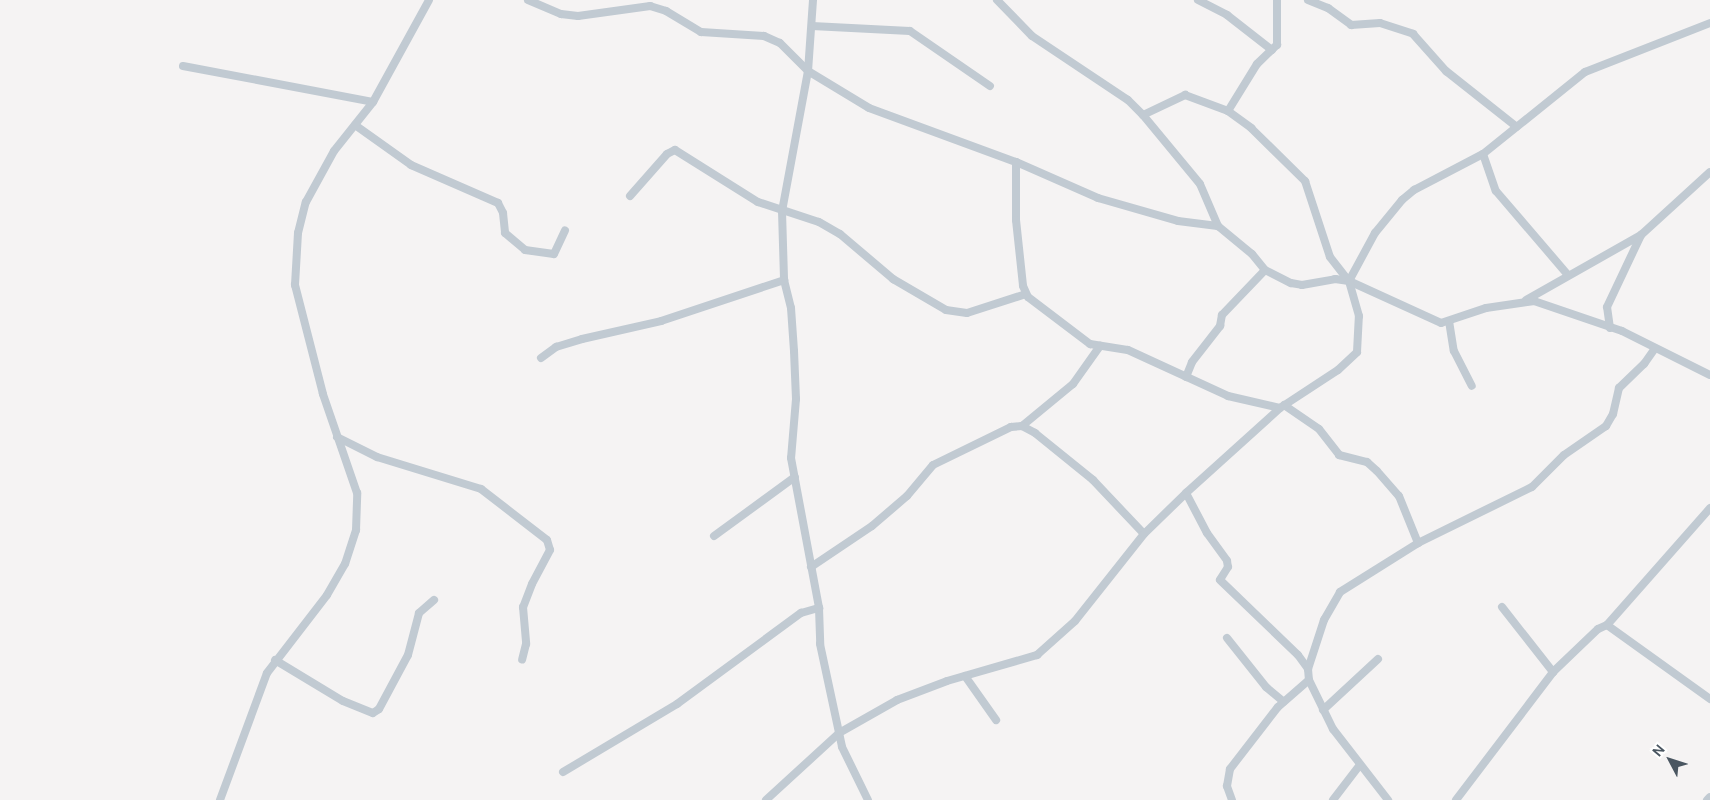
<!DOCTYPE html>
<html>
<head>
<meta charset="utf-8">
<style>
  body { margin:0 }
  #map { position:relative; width:1710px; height:800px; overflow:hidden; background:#f5f3f3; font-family:"DM Sans",sans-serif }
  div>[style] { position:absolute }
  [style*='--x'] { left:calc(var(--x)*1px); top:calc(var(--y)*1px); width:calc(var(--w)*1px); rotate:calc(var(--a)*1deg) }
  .minor>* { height:8px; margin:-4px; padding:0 4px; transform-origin:4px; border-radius:4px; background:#c1cad2 }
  span { translate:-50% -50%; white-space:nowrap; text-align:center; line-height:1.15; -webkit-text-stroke:4.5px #fff; paint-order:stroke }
  .north { position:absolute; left:1645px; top:735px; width:50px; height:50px; -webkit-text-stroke:4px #fff; paint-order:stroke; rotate:310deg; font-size:14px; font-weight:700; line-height:20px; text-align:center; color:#4a5661 }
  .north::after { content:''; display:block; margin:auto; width:18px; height:22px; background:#4a5661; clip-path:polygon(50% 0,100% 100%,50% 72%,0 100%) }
</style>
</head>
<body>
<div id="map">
  <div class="minor">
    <i style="--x:528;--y:0;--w:36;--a:23"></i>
    <i style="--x:561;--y:14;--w:17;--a:7"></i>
    <i style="--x:578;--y:16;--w:73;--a:-7.9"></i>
    <i style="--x:650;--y:6;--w:17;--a:17"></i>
    <i style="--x:666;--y:11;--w:41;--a:31"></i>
    <i style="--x:701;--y:32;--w:63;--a:3.6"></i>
    <i style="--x:764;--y:36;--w:17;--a:24"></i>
    <i style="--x:780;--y:43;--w:40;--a:45"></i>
    <i style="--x:808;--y:71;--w:71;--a:31.2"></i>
    <i style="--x:869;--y:108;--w:157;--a:20.2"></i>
    <i style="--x:1016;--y:162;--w:90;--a:23.7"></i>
    <i style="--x:1098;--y:198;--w:83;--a:16"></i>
    <i style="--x:1178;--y:221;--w:40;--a:7.1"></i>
    <i style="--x:1218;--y:226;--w:44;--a:39.5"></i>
    <i style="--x:1252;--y:254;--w:21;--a:51"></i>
    <i style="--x:1265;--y:270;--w:29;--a:27"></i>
    <i style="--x:1291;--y:283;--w:11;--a:10"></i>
    <i style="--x:1302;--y:285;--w:34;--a:-10"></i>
    <i style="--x:1335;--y:279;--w:14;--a:8"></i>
    <i style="--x:1349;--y:281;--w:101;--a:24.5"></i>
    <i style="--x:1441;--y:323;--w:47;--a:-18.4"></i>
    <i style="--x:1486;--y:308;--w:49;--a:-8.3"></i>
    <i style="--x:1534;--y:301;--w:93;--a:18.8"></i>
    <i style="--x:1622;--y:331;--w:98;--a:26.6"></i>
    <i style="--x:813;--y:0;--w:71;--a:94"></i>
    <i style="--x:808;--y:71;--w:142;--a:100.5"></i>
    <i style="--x:782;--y:211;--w:69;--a:88.3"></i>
    <i style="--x:784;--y:280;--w:29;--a:76"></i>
    <i style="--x:791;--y:308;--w:43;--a:86"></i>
    <i style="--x:794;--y:351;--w:48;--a:87.6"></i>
    <i style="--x:796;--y:399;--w:59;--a:94.8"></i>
    <i style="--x:791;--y:458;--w:153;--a:79.4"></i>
    <i style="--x:819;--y:608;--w:36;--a:88"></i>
    <i style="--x:820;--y:644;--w:105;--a:77.9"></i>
    <i style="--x:842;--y:747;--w:59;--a:63.9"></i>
    <i style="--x:997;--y:0;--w:50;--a:45.8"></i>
    <i style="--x:1032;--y:36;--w:115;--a:33.7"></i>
    <i style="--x:1128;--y:100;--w:21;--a:45"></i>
    <i style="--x:1143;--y:115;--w:89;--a:50.4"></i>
    <i style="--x:1200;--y:184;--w:46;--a:66.8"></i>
    <i style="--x:1198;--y:0;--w:33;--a:27"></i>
    <i style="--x:1227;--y:15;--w:57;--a:37.9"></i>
    <i style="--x:1308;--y:0;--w:22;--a:22"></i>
    <i style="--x:1328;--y:8;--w:29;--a:36"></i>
    <i style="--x:1351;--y:25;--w:29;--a:-4"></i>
    <i style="--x:1380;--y:23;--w:35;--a:18"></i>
    <i style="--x:1413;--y:34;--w:50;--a:48.3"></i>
    <i style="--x:1446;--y:71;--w:90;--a:38.3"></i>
    <i style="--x:812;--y:26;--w:98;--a:2.9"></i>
    <i style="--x:910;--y:31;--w:97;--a:34.5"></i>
    <i style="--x:183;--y:66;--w:193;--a:10.7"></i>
    <i style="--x:1228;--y:111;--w:55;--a:-58.3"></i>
    <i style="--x:1257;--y:64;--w:28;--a:-44"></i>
    <i style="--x:1277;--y:45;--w:45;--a:-90"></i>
    <i style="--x:1143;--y:115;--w:47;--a:-25.5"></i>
    <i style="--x:1185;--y:95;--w:46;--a:20.4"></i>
    <i style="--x:1228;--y:111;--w:29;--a:36"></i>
    <i style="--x:1251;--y:128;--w:76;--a:44.5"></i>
    <i style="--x:1305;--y:181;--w:80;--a:71.8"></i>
    <i style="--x:1330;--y:257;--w:31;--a:52"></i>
    <i style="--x:355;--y:125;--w:69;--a:35.5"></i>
    <i style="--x:411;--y:165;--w:95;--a:23.6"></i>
    <i style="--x:498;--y:203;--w:11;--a:63"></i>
    <i style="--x:503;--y:213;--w:20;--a:84"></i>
    <i style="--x:505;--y:233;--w:26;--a:40"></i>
    <i style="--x:525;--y:250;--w:29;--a:8"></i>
    <i style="--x:554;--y:254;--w:26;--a:-65"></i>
    <i style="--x:1483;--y:154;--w:39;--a:71"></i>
    <i style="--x:1496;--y:191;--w:111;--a:49.4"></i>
    <i style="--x:1016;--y:162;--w:58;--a:90"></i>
    <i style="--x:1016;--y:220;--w:66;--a:83.9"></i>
    <i style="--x:1023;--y:286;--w:12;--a:66"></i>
    <i style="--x:1028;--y:297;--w:78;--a:37.2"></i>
    <i style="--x:1090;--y:344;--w:38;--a:9"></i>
    <i style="--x:1128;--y:350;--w:110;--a:24.7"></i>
    <i style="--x:1228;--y:396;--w:53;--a:13"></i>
    <i style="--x:630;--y:196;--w:56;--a:-48.6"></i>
    <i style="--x:667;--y:154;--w:9;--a:-27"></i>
    <i style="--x:675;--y:150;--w:98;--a:32.1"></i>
    <i style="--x:758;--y:202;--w:64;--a:18.2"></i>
    <i style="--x:819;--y:222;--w:24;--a:30"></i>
    <i style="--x:840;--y:234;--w:70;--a:40.3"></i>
    <i style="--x:893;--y:279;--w:61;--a:30.3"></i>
    <i style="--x:946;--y:310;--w:21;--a:8"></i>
    <i style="--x:967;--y:313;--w:62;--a:-17.9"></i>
    <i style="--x:1526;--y:300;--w:132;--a:-29.5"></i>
    <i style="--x:1641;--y:235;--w:93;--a:-42.4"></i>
    <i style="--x:1449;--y:321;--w:30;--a:81"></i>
    <i style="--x:1454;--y:351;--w:39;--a:63"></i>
    <i style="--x:1610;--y:328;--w:21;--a:-98"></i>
    <i style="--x:1607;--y:307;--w:80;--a:-64.7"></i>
    <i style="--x:541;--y:358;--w:19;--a:-36"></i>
    <i style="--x:556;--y:347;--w:27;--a:-17"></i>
    <i style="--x:582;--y:339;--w:81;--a:-12.8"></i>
    <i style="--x:661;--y:321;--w:130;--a:-18.4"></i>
    <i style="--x:1186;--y:377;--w:16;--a:-68"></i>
    <i style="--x:1192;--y:362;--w:46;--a:-52.1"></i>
    <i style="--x:1220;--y:326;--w:11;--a:-80"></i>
    <i style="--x:1222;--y:315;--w:62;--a:-46.3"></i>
    <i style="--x:1284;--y:405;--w:42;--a:34.4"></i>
    <i style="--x:1319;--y:429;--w:33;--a:52"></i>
    <i style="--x:1339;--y:455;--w:29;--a:14"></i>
    <i style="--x:1367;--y:462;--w:13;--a:42"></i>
    <i style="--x:1377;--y:471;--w:33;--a:49"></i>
    <i style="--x:1399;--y:496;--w:51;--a:68"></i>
    <i style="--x:1022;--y:426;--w:66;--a:-39.5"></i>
    <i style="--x:1073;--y:384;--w:47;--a:-54.6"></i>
    <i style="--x:337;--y:437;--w:45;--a:26.6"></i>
    <i style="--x:377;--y:457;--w:109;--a:17.1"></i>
    <i style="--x:481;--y:489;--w:83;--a:37.7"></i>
    <i style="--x:547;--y:540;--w:10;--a:73"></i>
    <i style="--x:550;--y:550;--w:38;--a:118"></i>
    <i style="--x:532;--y:584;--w:25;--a:111"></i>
    <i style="--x:523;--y:607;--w:37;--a:85"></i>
    <i style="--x:526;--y:644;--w:16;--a:104"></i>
    <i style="--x:1186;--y:493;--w:45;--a:62.3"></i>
    <i style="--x:1207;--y:533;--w:34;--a:54"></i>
    <i style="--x:1227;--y:561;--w:6;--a:81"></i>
    <i style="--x:1228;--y:567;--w:15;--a:122"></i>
    <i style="--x:1220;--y:580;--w:108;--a:43.9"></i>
    <i style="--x:1298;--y:655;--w:17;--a:54"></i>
    <i style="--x:1308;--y:669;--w:11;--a:85"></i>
    <i style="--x:1309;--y:680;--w:55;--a:63.9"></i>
    <i style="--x:1333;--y:729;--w:90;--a:52.2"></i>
    <i style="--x:714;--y:536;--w:100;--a:-36.1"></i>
    <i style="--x:811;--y:567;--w:73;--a:-33.9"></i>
    <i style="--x:872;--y:526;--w:46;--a:-40.6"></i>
    <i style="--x:907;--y:496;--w:40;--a:-50"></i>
    <i style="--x:933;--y:465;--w:87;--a:-26"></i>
    <i style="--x:1011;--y:427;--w:11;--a:-5"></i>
    <i style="--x:1022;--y:426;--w:15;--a:28"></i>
    <i style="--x:1035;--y:433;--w:75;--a:39"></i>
    <i style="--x:1093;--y:480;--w:74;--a:46.6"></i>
    <i style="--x:1502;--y:607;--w:83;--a:51.9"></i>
    <i style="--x:1607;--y:625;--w:127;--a:35.7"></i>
    <i style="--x:1227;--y:638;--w:63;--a:51.5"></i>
    <i style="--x:1266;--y:687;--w:23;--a:40"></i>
    <i style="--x:275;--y:660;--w:79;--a:31.1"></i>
    <i style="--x:343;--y:701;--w:32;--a:22"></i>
    <i style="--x:373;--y:713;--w:7;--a:-34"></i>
    <i style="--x:379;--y:709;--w:61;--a:-61.8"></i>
    <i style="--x:408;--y:655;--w:43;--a:-75.3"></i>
    <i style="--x:419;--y:613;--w:20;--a:-41"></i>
    <i style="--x:1308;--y:669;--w:52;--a:-71.9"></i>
    <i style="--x:1324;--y:620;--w:32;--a:-60"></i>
    <i style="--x:1340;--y:592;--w:92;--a:-32.1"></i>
    <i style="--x:1418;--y:543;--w:127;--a:-26.2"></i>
    <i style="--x:1532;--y:487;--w:45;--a:-45"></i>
    <i style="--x:1564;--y:455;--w:51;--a:-34.6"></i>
    <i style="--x:1606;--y:426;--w:14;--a:-60"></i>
    <i style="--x:1613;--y:414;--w:27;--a:-77"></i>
    <i style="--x:1619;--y:388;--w:35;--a:-44"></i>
    <i style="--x:1644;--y:364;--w:19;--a:-55"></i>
    <i style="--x:965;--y:676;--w:54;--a:54.8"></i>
    <i style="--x:1323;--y:710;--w:75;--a:-42.8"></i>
    <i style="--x:563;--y:772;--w:133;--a:-30.8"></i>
    <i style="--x:677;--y:704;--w:154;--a:-36.3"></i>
    <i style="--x:801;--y:613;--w:19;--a:-16"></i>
    <i style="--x:220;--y:800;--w:135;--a:-69.7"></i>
    <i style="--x:267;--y:673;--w:98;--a:-52.4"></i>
    <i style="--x:327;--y:595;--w:36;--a:-60"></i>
    <i style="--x:345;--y:564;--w:36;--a:-72"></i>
    <i style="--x:356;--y:530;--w:37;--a:-88"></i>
    <i style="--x:357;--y:493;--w:105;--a:-109"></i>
    <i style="--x:323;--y:394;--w:113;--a:-104.4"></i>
    <i style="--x:295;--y:285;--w:52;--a:-86.7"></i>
    <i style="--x:298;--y:233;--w:32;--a:-76"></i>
    <i style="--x:306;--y:202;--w:58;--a:-61.2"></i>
    <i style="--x:334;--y:151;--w:63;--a:-51.5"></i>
    <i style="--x:373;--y:102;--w:116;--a:-61.2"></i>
    <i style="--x:766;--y:800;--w:99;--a:-42.5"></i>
    <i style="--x:839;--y:733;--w:67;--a:-29.6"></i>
    <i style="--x:897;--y:700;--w:53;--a:-20.8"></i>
    <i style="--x:947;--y:681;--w:94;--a:-16.1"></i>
    <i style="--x:1037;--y:655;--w:51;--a:-41.8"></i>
    <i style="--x:1075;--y:621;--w:111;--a:-51.6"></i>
    <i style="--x:1144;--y:534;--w:59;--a:-44.3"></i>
    <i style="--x:1186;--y:493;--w:127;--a:-42.1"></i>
    <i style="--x:1280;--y:408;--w:69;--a:-33.2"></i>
    <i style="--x:1338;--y:370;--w:26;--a:-43"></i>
    <i style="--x:1357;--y:352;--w:36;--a:-87"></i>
    <i style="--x:1359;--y:316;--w:36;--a:-106"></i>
    <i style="--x:1349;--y:281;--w:55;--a:-61.6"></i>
    <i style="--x:1375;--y:233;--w:43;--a:-50.7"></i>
    <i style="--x:1402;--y:200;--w:16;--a:-40"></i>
    <i style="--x:1414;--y:190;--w:78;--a:-27.6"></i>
    <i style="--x:1483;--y:154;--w:131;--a:-38.8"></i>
    <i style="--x:1585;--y:72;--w:134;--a:-21.4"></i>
    <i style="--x:1232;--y:800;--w:15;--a:-110"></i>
    <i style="--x:1227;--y:786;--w:17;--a:-80"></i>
    <i style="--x:1230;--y:769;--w:78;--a:-52.3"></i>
    <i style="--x:1278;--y:707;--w:41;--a:-41.1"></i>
    <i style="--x:1333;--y:800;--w:43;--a:-52.6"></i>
    <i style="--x:1456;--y:800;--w:161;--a:-52.8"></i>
    <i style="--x:1553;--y:672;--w:62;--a:-43.7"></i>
    <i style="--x:1598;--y:629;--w:10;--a:-24"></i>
    <i style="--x:1607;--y:625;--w:156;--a:-48.6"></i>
    <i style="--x:1707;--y:800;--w:4;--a:-45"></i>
  </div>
  <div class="north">N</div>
</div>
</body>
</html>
